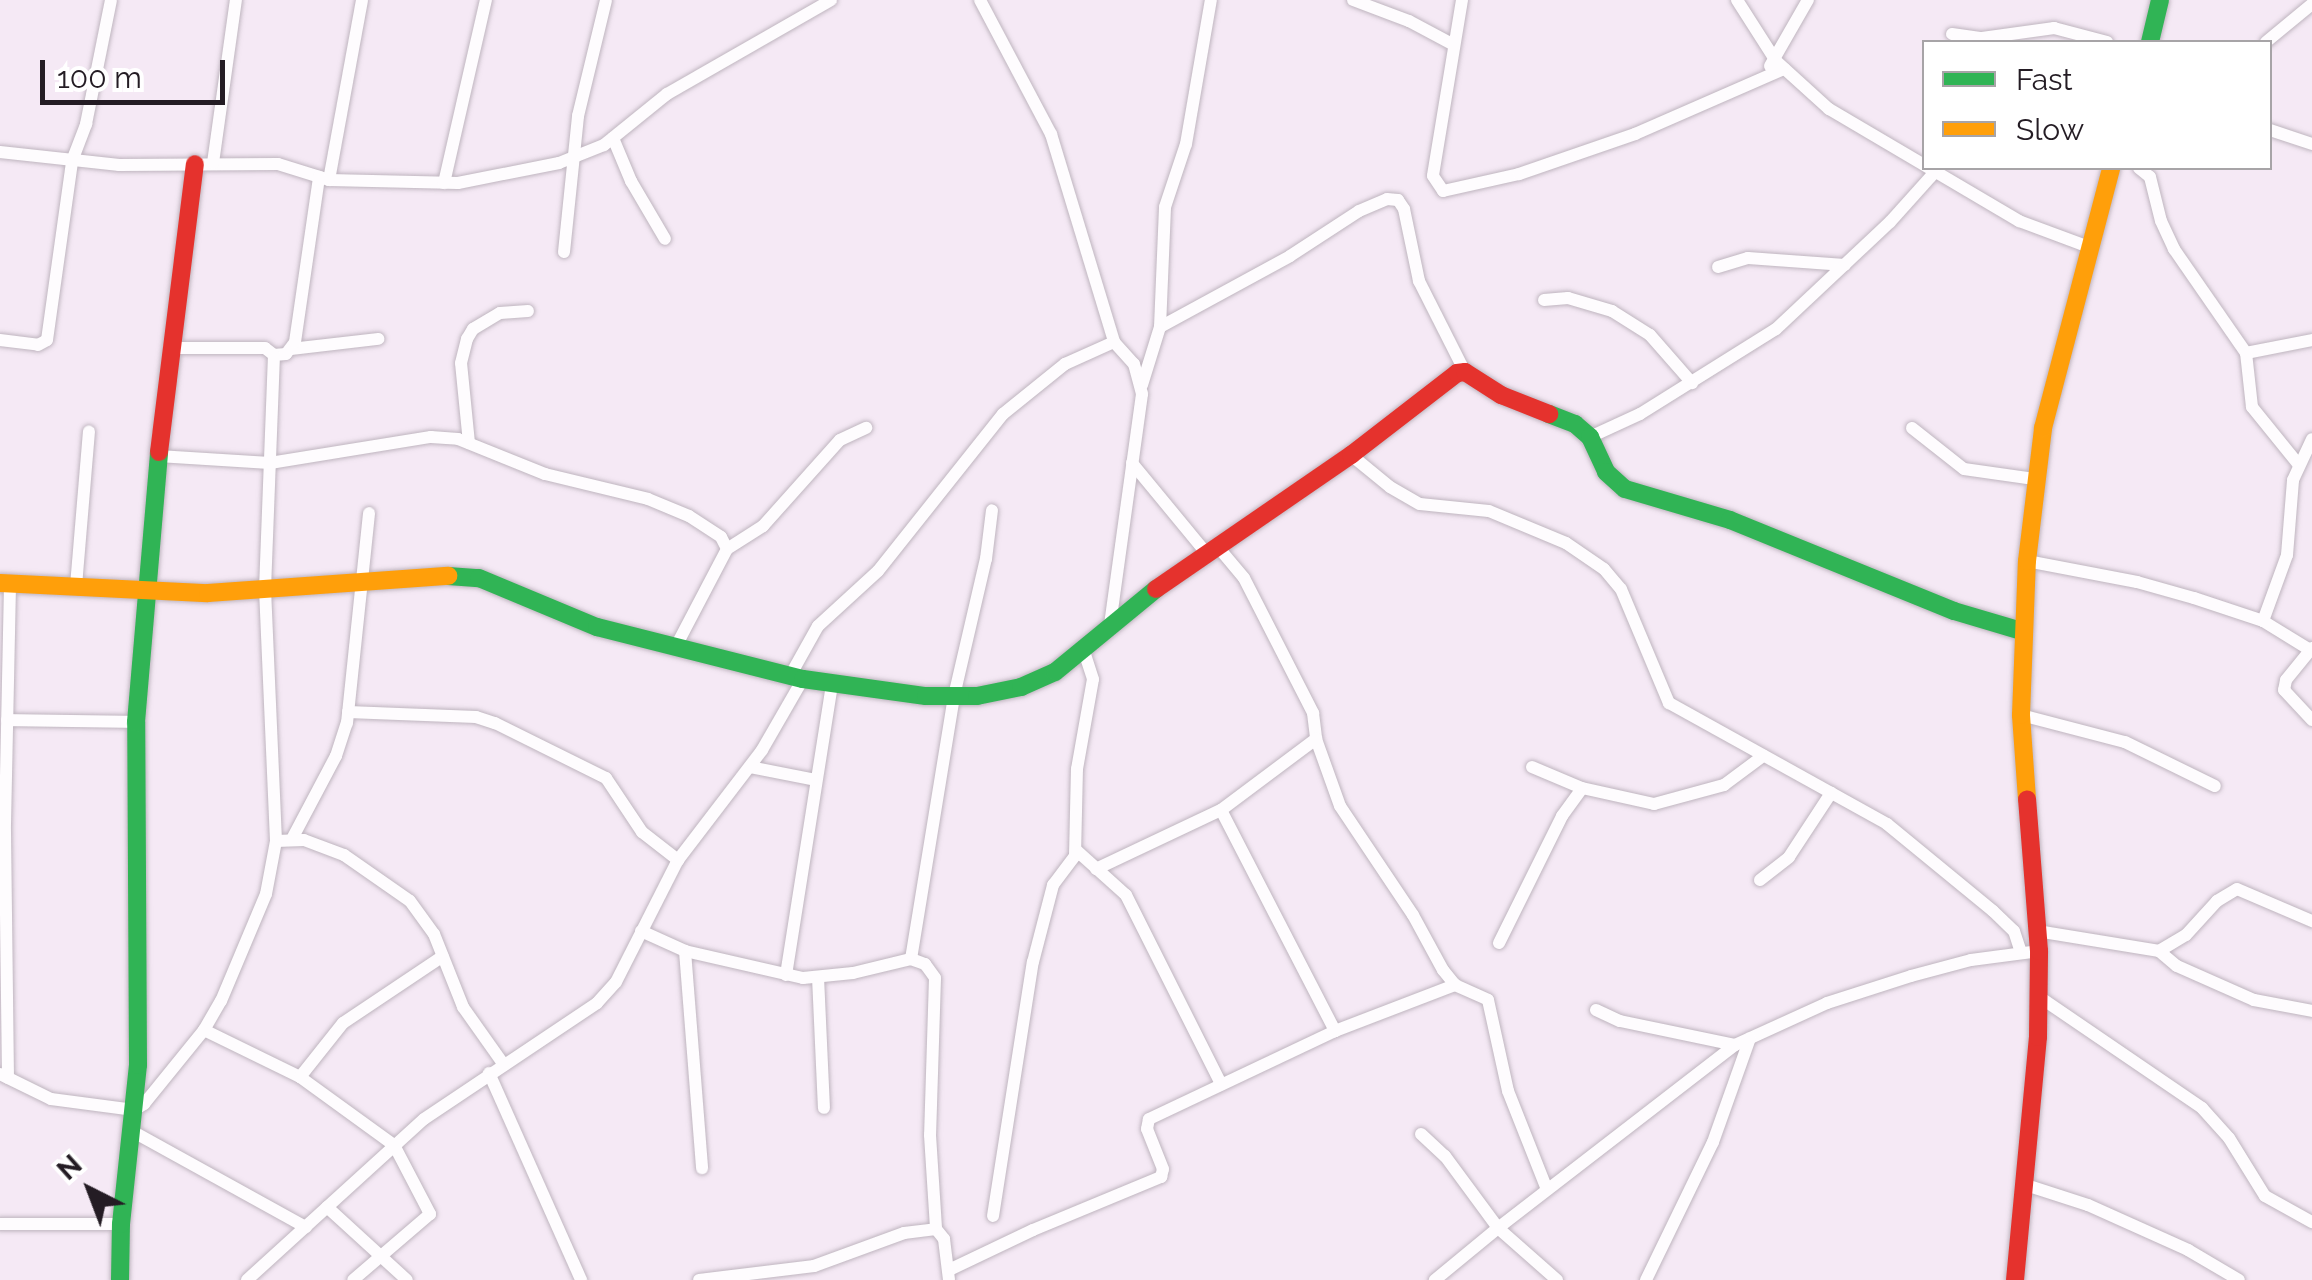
<!DOCTYPE html>
<html>
<head>
<meta charset="utf-8">
<style>
  body { margin:0 }
  #map { position:relative; width:2312px; height:1280px; overflow:hidden; background:#f5e9f5; font-family:Raleway,sans-serif }
  div>[style] { position:absolute }
  [style*='--x'] { left:calc(var(--x)*1px); top:calc(var(--y)*1px); width:calc(var(--w)*1px); rotate:calc(var(--a)*1deg) }
  .roads { filter:drop-shadow(0 0 2px #bfb5bf) drop-shadow(0 0 2px #bfb5bf) }
  .street>* { height:12px; margin:-6px; padding:0 6px; transform-origin:6px; border-radius:6px; background:#fefcfe }
  .fast>* { height:18px; margin:-9px; padding:0 9px; transform-origin:9px; border-radius:9px; background:#30b455 }
  .slow>* { height:18px; margin:-9px; padding:0 9px; transform-origin:9px; border-radius:9px; background:#ff9f0a }
  .jam>* { height:18px; margin:-9px; padding:0 9px; transform-origin:9px; border-radius:9px; background:#e5322d }
  span { translate:-50% -50%; white-space:nowrap; text-align:center; line-height:1.15; -webkit-text-stroke:10px #fff; paint-order:stroke }
  .legend { position:absolute; left:1922px; top:40px; width:350px; height:130px; box-sizing:border-box; background:#fff; border:2px solid #a7a4a7; margin:0; padding:12px 18px; list-style:none; font-size:30px; color:#241c24 }
  .legend li { display:flex; align-items:center; gap:20px; height:50px }
  .legend b { width:50px; border:2px solid #a7a4a7 }
  .north { position:absolute; left:40px; top:1140px; width:100px; height:100px; -webkit-text-stroke:8px #fff; paint-order:stroke; rotate:318deg; font-size:28px; font-weight:700; line-height:40px; text-align:center; color:#241c24 }
  .north::after { content:''; display:block; margin:auto; width:35px; height:45px; background:#241c24; clip-path:polygon(50% 0,100% 100%,50% 72%,0 100%) }
  .scale { position:absolute; left:40px; top:60px; width:185px; height:45px; box-sizing:border-box; border:5px solid #241c24; border-top:0; padding-left:12px; font-size:30px; line-height:35px; white-space:nowrap; color:#241c24; -webkit-text-stroke:8px #fff; paint-order:stroke }
</style>
</head>
<body>
<div id="map">
  <div class="roads">
    <div class="street">
      <i style="--x:980;--y:0;--w:152;--a:62.1"></i>
      <i style="--x:1051;--y:134;--w:217;--a:73.1"></i>
      <i style="--x:1353;--y:0;--w:60;--a:20.6"></i>
      <i style="--x:1409;--y:21;--w:51;--a:28.1"></i>
      <i style="--x:1462;--y:0;--w:178;--a:99.4"></i>
      <i style="--x:1433;--y:176;--w:18;--a:56"></i>
      <i style="--x:1443;--y:191;--w:78;--a:-12.6"></i>
      <i style="--x:1519;--y:174;--w:123;--a:-19"></i>
      <i style="--x:1635;--y:134;--w:163;--a:-23.6"></i>
      <i style="--x:1737;--y:0;--w:72;--a:57.4"></i>
      <i style="--x:1776;--y:61;--w:72;--a:42.2"></i>
      <i style="--x:1829;--y:109;--w:221;--a:30.5"></i>
      <i style="--x:2019;--y:221;--w:75;--a:20.4"></i>
      <i style="--x:1952;--y:34;--w:30;--a:8"></i>
      <i style="--x:1982;--y:38;--w:73;--a:-7.9"></i>
      <i style="--x:2054;--y:28;--w:55;--a:14.8"></i>
      <i style="--x:2266;--y:42;--w:60;--a:-39.6"></i>
      <i style="--x:1770;--y:66;--w:76;--a:-60.1"></i>
      <i style="--x:2270;--y:130;--w:44;--a:18.4"></i>
      <i style="--x:613;--y:138;--w:47;--a:67.3"></i>
      <i style="--x:631;--y:181;--w:67;--a:59.6"></i>
      <i style="--x:0;--y:152;--w:120;--a:6.2"></i>
      <i style="--x:119;--y:165;--w:159;--a:-0.4"></i>
      <i style="--x:278;--y:164;--w:53;--a:17.4"></i>
      <i style="--x:329;--y:180;--w:129;--a:1.3"></i>
      <i style="--x:458;--y:183;--w:103;--a:-11.2"></i>
      <i style="--x:559;--y:163;--w:48;--a:-21.8"></i>
      <i style="--x:604;--y:145;--w:81;--a:-39"></i>
      <i style="--x:667;--y:94;--w:189;--a:-29.8"></i>
      <i style="--x:213;--y:163;--w:165;--a:-82"></i>
      <i style="--x:2139;--y:168;--w:14;--a:39"></i>
      <i style="--x:2150;--y:177;--w:45;--a:76"></i>
      <i style="--x:2161;--y:221;--w:31;--a:65"></i>
      <i style="--x:2174;--y:249;--w:126;--a:55.3"></i>
      <i style="--x:329;--y:180;--w:183;--a:-79.6"></i>
      <i style="--x:444;--y:183;--w:188;--a:-77.1"></i>
      <i style="--x:564;--y:252;--w:137;--a:-84.1"></i>
      <i style="--x:578;--y:116;--w:119;--a:-76.4"></i>
      <i style="--x:1718;--y:267;--w:31;--a:-17"></i>
      <i style="--x:1748;--y:258;--w:97;--a:4.1"></i>
      <i style="--x:1544;--y:300;--w:24;--a:-5"></i>
      <i style="--x:1568;--y:298;--w:46;--a:16.5"></i>
      <i style="--x:1612;--y:311;--w:45;--a:32.3"></i>
      <i style="--x:1650;--y:335;--w:64;--a:48.8"></i>
      <i style="--x:1160;--y:327;--w:148;--a:-28.6"></i>
      <i style="--x:1290;--y:256;--w:82;--a:-33.1"></i>
      <i style="--x:1359;--y:211;--w:30;--a:-23"></i>
      <i style="--x:1387;--y:199;--w:11;--a:5"></i>
      <i style="--x:1398;--y:200;--w:11;--a:56"></i>
      <i style="--x:1404;--y:209;--w:74;--a:78.2"></i>
      <i style="--x:1419;--y:281;--w:102;--a:63.2"></i>
      <i style="--x:0;--y:340;--w:38;--a:7"></i>
      <i style="--x:38;--y:345;--w:10;--a:-29"></i>
      <i style="--x:47;--y:340;--w:181;--a:-82"></i>
      <i style="--x:72;--y:161;--w:40;--a:-69"></i>
      <i style="--x:86;--y:124;--w:126;--a:-78.6"></i>
      <i style="--x:291;--y:349;--w:88;--a:-6.6"></i>
      <i style="--x:274;--y:355;--w:12;--a:-5"></i>
      <i style="--x:286;--y:354;--w:15;--a:-53"></i>
      <i style="--x:295;--y:342;--w:167;--a:-81.7"></i>
      <i style="--x:1142;--y:385;--w:61;--a:-72.8"></i>
      <i style="--x:1160;--y:327;--w:120;--a:-87.6"></i>
      <i style="--x:1165;--y:207;--w:66;--a:-71.6"></i>
      <i style="--x:1186;--y:144;--w:146;--a:-80.2"></i>
      <i style="--x:1912;--y:428;--w:66;--a:38.3"></i>
      <i style="--x:1964;--y:469;--w:71;--a:8.1"></i>
      <i style="--x:1590;--y:437;--w:55;--a:-24.7"></i>
      <i style="--x:1640;--y:414;--w:160;--a:-32"></i>
      <i style="--x:1776;--y:329;--w:156;--a:-43.2"></i>
      <i style="--x:1890;--y:222;--w:66;--a:-48.1"></i>
      <i style="--x:469;--y:443;--w:80;--a:-95.7"></i>
      <i style="--x:461;--y:363;--w:25;--a:-76"></i>
      <i style="--x:467;--y:339;--w:12;--a:-59"></i>
      <i style="--x:473;--y:329;--w:31;--a:-31"></i>
      <i style="--x:500;--y:313;--w:28;--a:-4"></i>
      <i style="--x:1351;--y:455;--w:50;--a:39.4"></i>
      <i style="--x:1390;--y:487;--w:34;--a:30"></i>
      <i style="--x:1420;--y:504;--w:69;--a:5.8"></i>
      <i style="--x:1489;--y:511;--w:83;--a:22.6"></i>
      <i style="--x:1566;--y:543;--w:46;--a:34.4"></i>
      <i style="--x:1604;--y:569;--w:26;--a:50"></i>
      <i style="--x:1621;--y:589;--w:124;--a:67.2"></i>
      <i style="--x:1669;--y:703;--w:249;--a:29"></i>
      <i style="--x:1887;--y:824;--w:137;--a:39.4"></i>
      <i style="--x:1993;--y:911;--w:29;--a:44"></i>
      <i style="--x:2014;--y:931;--w:22;--a:72"></i>
      <i style="--x:158;--y:456;--w:112;--a:3.6"></i>
      <i style="--x:270;--y:463;--w:163;--a:-9.2"></i>
      <i style="--x:431;--y:437;--w:27;--a:4"></i>
      <i style="--x:458;--y:439;--w:94;--a:21.9"></i>
      <i style="--x:545;--y:474;--w:106;--a:13.6"></i>
      <i style="--x:648;--y:499;--w:44;--a:22.5"></i>
      <i style="--x:689;--y:516;--w:38;--a:33"></i>
      <i style="--x:721;--y:537;--w:13;--a:63"></i>
      <i style="--x:727;--y:549;--w:112;--a:117.7"></i>
      <i style="--x:1132;--y:463;--w:118;--a:50.5"></i>
      <i style="--x:2299;--y:465;--w:75;--a:-129"></i>
      <i style="--x:2252;--y:407;--w:54;--a:-96.3"></i>
      <i style="--x:2246;--y:353;--w:67;--a:-11.1"></i>
      <i style="--x:1218;--y:547;--w:40;--a:50"></i>
      <i style="--x:1244;--y:578;--w:152;--a:62.9"></i>
      <i style="--x:1313;--y:713;--w:26;--a:83"></i>
      <i style="--x:1316;--y:739;--w:71;--a:70.3"></i>
      <i style="--x:1340;--y:806;--w:131;--a:56.2"></i>
      <i style="--x:1413;--y:915;--w:63;--a:61.4"></i>
      <i style="--x:1443;--y:970;--w:19;--a:51"></i>
      <i style="--x:1455;--y:985;--w:36;--a:24"></i>
      <i style="--x:1488;--y:1000;--w:93;--a:77.6"></i>
      <i style="--x:1508;--y:1091;--w:103;--a:68.4"></i>
      <i style="--x:727;--y:549;--w:43;--a:-32.6"></i>
      <i style="--x:763;--y:526;--w:115;--a:-48.2"></i>
      <i style="--x:840;--y:440;--w:29;--a:-25"></i>
      <i style="--x:2027;--y:561;--w:112;--a:10.8"></i>
      <i style="--x:2137;--y:582;--w:59;--a:15.7"></i>
      <i style="--x:2194;--y:598;--w:73;--a:18.4"></i>
      <i style="--x:2263;--y:621;--w:57;--a:31.5"></i>
      <i style="--x:76;--y:586;--w:155;--a:-85.2"></i>
      <i style="--x:2263;--y:621;--w:70;--a:-70"></i>
      <i style="--x:2287;--y:555;--w:75;--a:-85.4"></i>
      <i style="--x:2293;--y:480;--w:45;--a:-65.1"></i>
      <i style="--x:2312;--y:648;--w:41;--a:129.1"></i>
      <i style="--x:2286;--y:680;--w:10;--a:101"></i>
      <i style="--x:2284;--y:690;--w:41;--a:47"></i>
      <i style="--x:790;--y:676;--w:57;--a:-60.8"></i>
      <i style="--x:818;--y:626;--w:81;--a:-42.5"></i>
      <i style="--x:878;--y:571;--w:201;--a:-51.5"></i>
      <i style="--x:1003;--y:414;--w:80;--a:-38.9"></i>
      <i style="--x:1065;--y:364;--w:54;--a:-24.2"></i>
      <i style="--x:1114;--y:342;--w:30;--a:48"></i>
      <i style="--x:1134;--y:364;--w:31;--a:75"></i>
      <i style="--x:1142;--y:394;--w:233;--a:97.9"></i>
      <i style="--x:348;--y:712;--w:128;--a:2.2"></i>
      <i style="--x:476;--y:717;--w:20;--a:18"></i>
      <i style="--x:495;--y:723;--w:124;--a:26.4"></i>
      <i style="--x:606;--y:778;--w:65;--a:56.3"></i>
      <i style="--x:642;--y:832;--w:46;--a:37.9"></i>
      <i style="--x:2021;--y:715;--w:107;--a:14.6"></i>
      <i style="--x:2125;--y:742;--w:100;--a:26.1"></i>
      <i style="--x:7;--y:720;--w:129;--a:0.9"></i>
      <i style="--x:750;--y:767;--w:67;--a:11.1"></i>
      <i style="--x:1532;--y:767;--w:54;--a:22.8"></i>
      <i style="--x:1582;--y:788;--w:74;--a:12.5"></i>
      <i style="--x:1654;--y:804;--w:73;--a:-15.2"></i>
      <i style="--x:1724;--y:785;--w:49;--a:-36.6"></i>
      <i style="--x:1221;--y:810;--w:249;--a:62.7"></i>
      <i style="--x:292;--y:839;--w:94;--a:-62.1"></i>
      <i style="--x:336;--y:756;--w:35;--a:-72"></i>
      <i style="--x:347;--y:723;--w:211;--a:-84"></i>
      <i style="--x:276;--y:841;--w:28;--a:-2"></i>
      <i style="--x:304;--y:840;--w:43;--a:20.6"></i>
      <i style="--x:344;--y:855;--w:80;--a:34.9"></i>
      <i style="--x:410;--y:901;--w:41;--a:54"></i>
      <i style="--x:434;--y:934;--w:79;--a:68.3"></i>
      <i style="--x:463;--y:1007;--w:71;--a:54.7"></i>
      <i style="--x:1076;--y:850;--w:67;--a:42"></i>
      <i style="--x:1126;--y:895;--w:212;--a:63.3"></i>
      <i style="--x:1096;--y:869;--w:138;--a:-25.3"></i>
      <i style="--x:1221;--y:810;--w:119;--a:-36.8"></i>
      <i style="--x:1760;--y:880;--w:37;--a:-38"></i>
      <i style="--x:1789;--y:857;--w:77;--a:-56.7"></i>
      <i style="--x:641;--y:931;--w:48;--a:24.4"></i>
      <i style="--x:685;--y:951;--w:121;--a:12.9"></i>
      <i style="--x:803;--y:978;--w:50;--a:-5.7"></i>
      <i style="--x:853;--y:973;--w:60;--a:-13.6"></i>
      <i style="--x:911;--y:959;--w:15;--a:20"></i>
      <i style="--x:925;--y:964;--w:17;--a:54"></i>
      <i style="--x:935;--y:978;--w:157;--a:91.8"></i>
      <i style="--x:930;--y:1135;--w:94;--a:86.3"></i>
      <i style="--x:936;--y:1229;--w:13;--a:51"></i>
      <i style="--x:944;--y:1239;--w:41;--a:83"></i>
      <i style="--x:2037;--y:931;--w:124;--a:9.3"></i>
      <i style="--x:2159;--y:951;--w:31;--a:-31"></i>
      <i style="--x:2186;--y:935;--w:46;--a:-47.6"></i>
      <i style="--x:2217;--y:901;--w:23;--a:-31"></i>
      <i style="--x:2237;--y:889;--w:82;--a:23.1"></i>
      <i style="--x:1499;--y:943;--w:142;--a:-63.6"></i>
      <i style="--x:1562;--y:816;--w:34;--a:-54"></i>
      <i style="--x:685;--y:951;--w:218;--a:85.5"></i>
      <i style="--x:2159;--y:951;--w:23;--a:40"></i>
      <i style="--x:2177;--y:966;--w:84;--a:23.8"></i>
      <i style="--x:2254;--y:1000;--w:59;--a:10.7"></i>
      <i style="--x:911;--y:959;--w:266;--a:-80.7"></i>
      <i style="--x:954;--y:696;--w:141;--a:-76.9"></i>
      <i style="--x:986;--y:559;--w:49;--a:-83"></i>
      <i style="--x:786;--y:975;--w:296;--a:-81"></i>
      <i style="--x:818;--y:977;--w:131;--a:87.4"></i>
      <i style="--x:2038;--y:996;--w:199;--a:34.3"></i>
      <i style="--x:2202;--y:1108;--w:40;--a:48"></i>
      <i style="--x:2229;--y:1138;--w:68;--a:58.2"></i>
      <i style="--x:2265;--y:1196;--w:54;--a:29"></i>
      <i style="--x:1596;--y:1010;--w:26;--a:25"></i>
      <i style="--x:1620;--y:1021;--w:117;--a:11.8"></i>
      <i style="--x:204;--y:1030;--w:107;--a:26.1"></i>
      <i style="--x:300;--y:1077;--w:116;--a:35.9"></i>
      <i style="--x:394;--y:1145;--w:78;--a:62.4"></i>
      <i style="--x:430;--y:1214;--w:101;--a:139.4"></i>
      <i style="--x:489;--y:1073;--w:227;--a:66"></i>
      <i style="--x:0;--y:1074;--w:57;--a:26.1"></i>
      <i style="--x:51;--y:1099;--w:84;--a:7.5"></i>
      <i style="--x:134;--y:1110;--w:12;--a:-31"></i>
      <i style="--x:144;--y:1104;--w:95;--a:-51"></i>
      <i style="--x:204;--y:1030;--w:34;--a:-60"></i>
      <i style="--x:221;--y:1001;--w:116;--a:-67.2"></i>
      <i style="--x:266;--y:894;--w:54;--a:-79.3"></i>
      <i style="--x:276;--y:841;--w:252;--a:-92.5"></i>
      <i style="--x:265;--y:589;--w:234;--a:-87.8"></i>
      <i style="--x:274;--y:355;--w:11;--a:-142"></i>
      <i style="--x:265;--y:348;--w:96;--a:180"></i>
      <i style="--x:300;--y:1077;--w:69;--a:-51.5"></i>
      <i style="--x:343;--y:1023;--w:120;--a:-33.8"></i>
      <i style="--x:8;--y:1078;--w:254;--a:-90.7"></i>
      <i style="--x:5;--y:824;--w:240;--a:-88.8"></i>
      <i style="--x:130;--y:1130;--w:201;--a:28.9"></i>
      <i style="--x:1421;--y:1134;--w:33;--a:43"></i>
      <i style="--x:1445;--y:1156;--w:89;--a:53.6"></i>
      <i style="--x:1498;--y:1228;--w:82;--a:140.5"></i>
      <i style="--x:2026;--y:1185;--w:65;--a:17.9"></i>
      <i style="--x:2088;--y:1205;--w:110;--a:24.2"></i>
      <i style="--x:2188;--y:1250;--w:59;--a:30.5"></i>
      <i style="--x:327;--y:1207;--w:108;--a:42.4"></i>
      <i style="--x:993;--y:1216;--w:257;--a:-81.1"></i>
      <i style="--x:1033;--y:962;--w:80;--a:-75.4"></i>
      <i style="--x:1053;--y:885;--w:36;--a:-53"></i>
      <i style="--x:1075;--y:856;--w:87;--a:-88.7"></i>
      <i style="--x:1077;--y:769;--w:91;--a:-79.9"></i>
      <i style="--x:1093;--y:679;--w:32;--a:-108"></i>
      <i style="--x:0;--y:1224;--w:121;--a:0"></i>
      <i style="--x:949;--y:1270;--w:93;--a:-25.5"></i>
      <i style="--x:1033;--y:1230;--w:139;--a:-22.5"></i>
      <i style="--x:1161;--y:1177;--w:8;--a:-76"></i>
      <i style="--x:1163;--y:1169;--w:43;--a:-111.8"></i>
      <i style="--x:1147;--y:1129;--w:10;--a:-79"></i>
      <i style="--x:1149;--y:1119;--w:206;--a:-25.3"></i>
      <i style="--x:1335;--y:1031;--w:129;--a:-21"></i>
      <i style="--x:247;--y:1280;--w:239;--a:-42.3"></i>
      <i style="--x:424;--y:1119;--w:208;--a:-33.8"></i>
      <i style="--x:597;--y:1003;--w:28;--a:-48"></i>
      <i style="--x:616;--y:982;--w:137;--a:-63.1"></i>
      <i style="--x:678;--y:860;--w:138;--a:-52.6"></i>
      <i style="--x:762;--y:750;--w:82;--a:-60"></i>
      <i style="--x:699;--y:1280;--w:116;--a:-6.9"></i>
      <i style="--x:814;--y:1266;--w:96;--a:-20.1"></i>
      <i style="--x:904;--y:1233;--w:32;--a:-7"></i>
      <i style="--x:1557;--y:1280;--w:79;--a:-138.6"></i>
      <i style="--x:1498;--y:1228;--w:299;--a:-37.7"></i>
      <i style="--x:1735;--y:1045;--w:101;--a:-24.5"></i>
      <i style="--x:1827;--y:1003;--w:88;--a:-17.8"></i>
      <i style="--x:1911;--y:976;--w:62;--a:-14.9"></i>
      <i style="--x:1971;--y:960;--w:69;--a:-7.5"></i>
      <i style="--x:1646;--y:1280;--w:153;--a:-64.1"></i>
      <i style="--x:1713;--y:1142;--w:110;--a:-70.4"></i>
    </div>
    <div class="fast">
      <i style="--x:2150;--y:42;--w:43;--a:-76.6"></i>
      <i style="--x:1549;--y:414;--w:28;--a:21"></i>
      <i style="--x:1575;--y:424;--w:20;--a:41"></i>
      <i style="--x:1590;--y:437;--w:38;--a:65"></i>
      <i style="--x:1606;--y:472;--w:25;--a:42"></i>
      <i style="--x:1625;--y:489;--w:109;--a:16.4"></i>
      <i style="--x:1730;--y:520;--w:242;--a:22.1"></i>
      <i style="--x:1954;--y:611;--w:70;--a:16.6"></i>
      <i style="--x:448;--y:576;--w:31;--a:4"></i>
      <i style="--x:479;--y:578;--w:128;--a:22.6"></i>
      <i style="--x:597;--y:627;--w:212;--a:14.2"></i>
      <i style="--x:803;--y:679;--w:124;--a:7.9"></i>
      <i style="--x:926;--y:696;--w:51;--a:0"></i>
      <i style="--x:977;--y:696;--w:45;--a:-11.6"></i>
      <i style="--x:1021;--y:687;--w:37;--a:-24"></i>
      <i style="--x:1055;--y:672;--w:131;--a:-39.4"></i>
      <i style="--x:120;--y:1280;--w:56;--a:-89"></i>
      <i style="--x:121;--y:1224;--w:160;--a:-83.9"></i>
      <i style="--x:138;--y:1065;--w:343;--a:-90.3"></i>
      <i style="--x:136;--y:722;--w:271;--a:-85.1"></i>
    </div>
    <div class="slow">
      <i style="--x:0;--y:583;--w:208;--a:2.8"></i>
      <i style="--x:208;--y:593;--w:241;--a:-4.1"></i>
      <i style="--x:2027;--y:799;--w:84;--a:-94.1"></i>
      <i style="--x:2021;--y:715;--w:154;--a:-87.8"></i>
      <i style="--x:2027;--y:561;--w:134;--a:-83.1"></i>
      <i style="--x:2043;--y:428;--w:269;--a:-75.3"></i>
    </div>
    <div class="jam">
      <i style="--x:159;--y:452;--w:290;--a:-82.9"></i>
      <i style="--x:1156;--y:589;--w:237;--a:-34.5"></i>
      <i style="--x:1351;--y:455;--w:134;--a:-37.7"></i>
      <i style="--x:1457;--y:373;--w:8;--a:-7"></i>
      <i style="--x:1465;--y:372;--w:43;--a:32.6"></i>
      <i style="--x:1501;--y:395;--w:52;--a:21.6"></i>
      <i style="--x:2015;--y:1280;--w:244;--a:-84.6"></i>
      <i style="--x:2038;--y:1037;--w:86;--a:-89.3"></i>
      <i style="--x:2039;--y:951;--w:152;--a:-94.5"></i>
    </div>
  </div>
  <ul class="legend">
  <li><b style="height:12px;background:#30b455"></b>Fast</li>
  <li><b style="height:12px;background:#ff9f0a"></b>Slow</li>
  </ul>
  <div class="north">N</div>
  <div class="scale">100 m</div>
</div>
</body>
</html>
